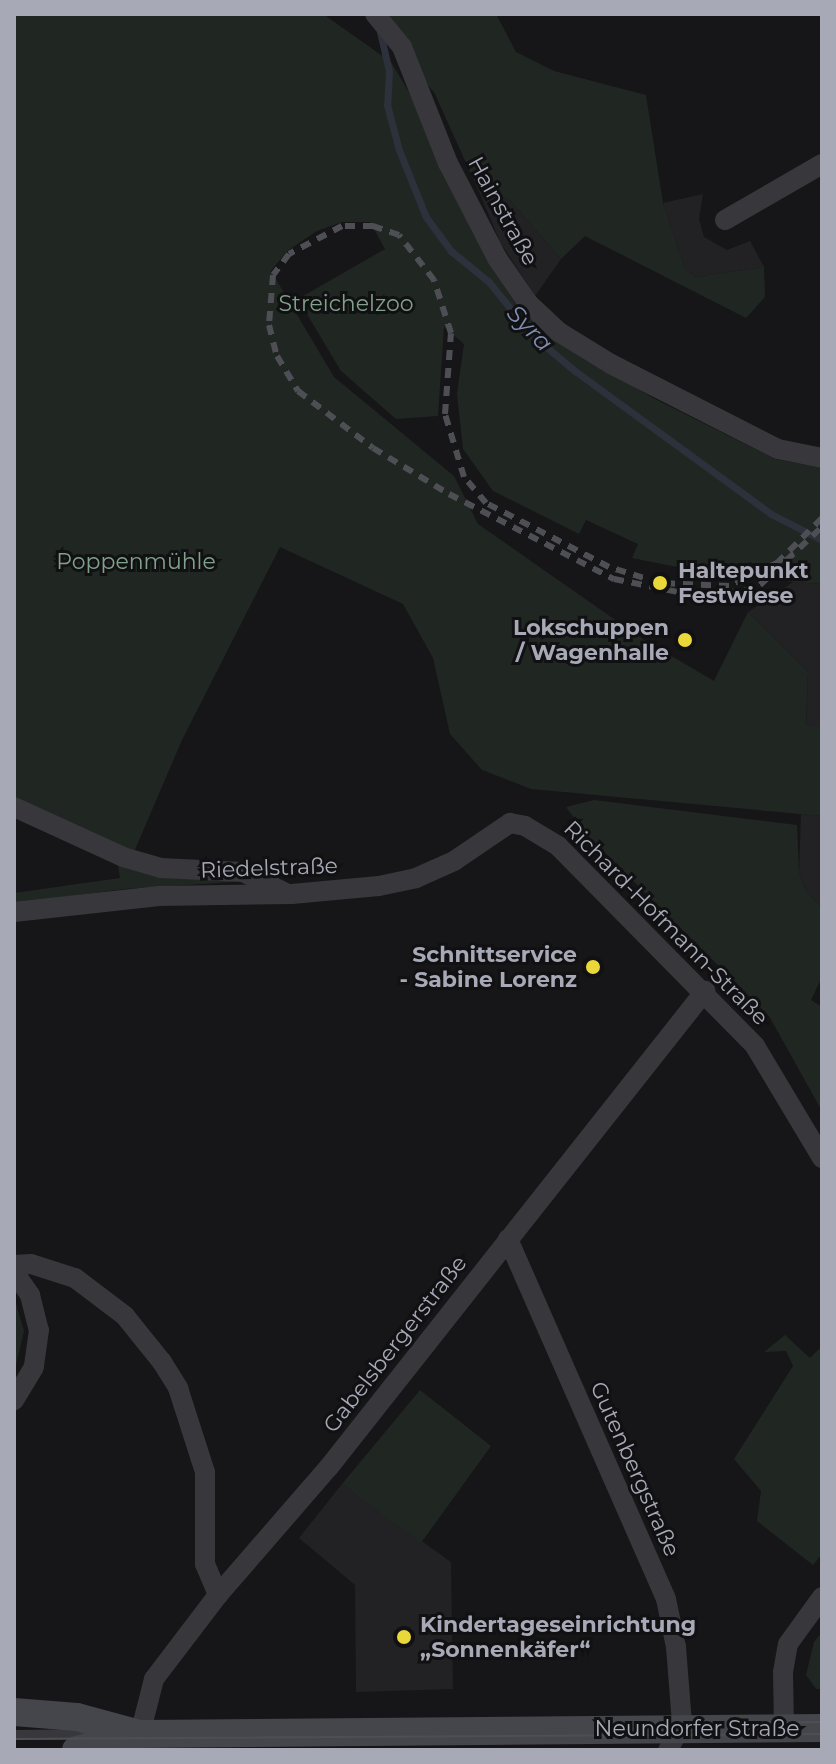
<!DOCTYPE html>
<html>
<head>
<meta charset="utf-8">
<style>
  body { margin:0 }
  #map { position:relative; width:836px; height:1764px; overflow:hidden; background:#161517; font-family:Montserrat,sans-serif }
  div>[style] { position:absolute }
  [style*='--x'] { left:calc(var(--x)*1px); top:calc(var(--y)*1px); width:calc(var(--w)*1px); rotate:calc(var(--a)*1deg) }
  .built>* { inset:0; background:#222124 }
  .green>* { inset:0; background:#202722 }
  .stream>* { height:7px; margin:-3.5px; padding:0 3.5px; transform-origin:3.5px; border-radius:3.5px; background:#2c313b }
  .lane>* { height:10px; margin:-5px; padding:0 5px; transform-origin:5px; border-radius:5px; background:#37373c }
  .street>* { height:20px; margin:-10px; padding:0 10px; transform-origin:10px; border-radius:10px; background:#37373c }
  .secondary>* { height:28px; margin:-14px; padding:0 14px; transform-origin:14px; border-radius:14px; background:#45454c }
  .tram>* { height:2px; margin:-1px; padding:0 1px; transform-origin:1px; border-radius:1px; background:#4e4e55 }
  .rail>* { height:6px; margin-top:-3px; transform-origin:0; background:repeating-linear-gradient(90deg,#4e4e55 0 10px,transparent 0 18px) }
  .dots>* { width:22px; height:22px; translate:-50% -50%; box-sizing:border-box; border:4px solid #111012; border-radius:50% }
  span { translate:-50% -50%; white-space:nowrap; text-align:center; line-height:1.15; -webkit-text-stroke:6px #111012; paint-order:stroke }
  .street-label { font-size:22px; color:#a8a9b7 }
  .park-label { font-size:22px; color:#80a18a }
  .poi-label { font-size:22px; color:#a8a9b7; font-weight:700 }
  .left { translate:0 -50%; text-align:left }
  .right { translate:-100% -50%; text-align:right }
  .water-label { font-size:24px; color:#808fb0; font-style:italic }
  .frame { position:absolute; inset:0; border:16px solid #a8a9b7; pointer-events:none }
</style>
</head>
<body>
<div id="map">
  <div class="built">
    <i style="clip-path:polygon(480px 194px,509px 199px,561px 259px,535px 296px,500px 242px)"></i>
    <i style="clip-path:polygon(703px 194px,699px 219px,704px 237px,727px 250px,750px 241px,764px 267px,696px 277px,685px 269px,663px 203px)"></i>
    <i style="clip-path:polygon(793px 582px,822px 584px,822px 727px,806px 727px,808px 672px,748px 612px)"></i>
    <i style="clip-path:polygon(801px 814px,822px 816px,822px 908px,806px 891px,799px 873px)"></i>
    <i style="clip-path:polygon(342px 1484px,451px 1562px,453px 1689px,356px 1692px,355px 1585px,299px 1538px)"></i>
  </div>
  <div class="green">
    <i style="clip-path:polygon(14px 14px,323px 14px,391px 62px,554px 338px,653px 398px,775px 459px,822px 468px,822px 584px,767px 580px,751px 562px,713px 574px,632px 558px,638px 544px,586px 520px,579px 534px,493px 491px,463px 449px,457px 394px,464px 344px,444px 327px,438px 416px,396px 419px,341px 371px,298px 299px,385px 249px,370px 222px,342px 222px,317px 231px,287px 251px,271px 271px,334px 377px,454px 476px,478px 524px,644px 640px,714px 681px,748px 612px,808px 672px,806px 726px,822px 727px,822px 816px,531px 789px,482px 770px,450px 734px,433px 658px,403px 604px,280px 547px,182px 740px,134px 852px,14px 798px)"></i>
    <i style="clip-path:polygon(383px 14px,496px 14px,516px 52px,554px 71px,646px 95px,663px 203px,685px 269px,696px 277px,764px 267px,765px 297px,746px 318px,585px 236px,561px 259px,509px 199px,480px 194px,435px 94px,412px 65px)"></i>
    <i style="clip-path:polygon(594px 800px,797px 825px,799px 873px,806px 891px,822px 908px,822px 977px,811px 1000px,822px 1007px,822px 1111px,769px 1016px,585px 833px,566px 807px)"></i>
    <i style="clip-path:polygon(102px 855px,233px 879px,233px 882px,124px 889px,14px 904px,14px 893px,120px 878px,118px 865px)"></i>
    <i style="clip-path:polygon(14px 1297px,24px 1331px,14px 1374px)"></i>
    <i style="clip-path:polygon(785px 1335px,810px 1358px,822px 1346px,822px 1554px,813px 1565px,757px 1521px,761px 1491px,734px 1459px,793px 1366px,786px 1351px,764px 1352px)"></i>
    <i style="clip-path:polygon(420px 1390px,491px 1446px,421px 1543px,342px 1484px)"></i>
    <i style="clip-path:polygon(822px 1632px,822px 1689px,816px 1689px,806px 1675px,814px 1642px)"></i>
  </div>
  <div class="stream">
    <i style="--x:380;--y:32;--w:40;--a:77"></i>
    <i style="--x:389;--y:71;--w:34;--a:93"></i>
    <i style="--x:387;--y:105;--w:47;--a:75.1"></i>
    <i style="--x:399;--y:150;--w:72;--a:68.1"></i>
    <i style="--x:426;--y:217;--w:42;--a:53.7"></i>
    <i style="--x:451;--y:251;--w:49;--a:39.2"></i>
    <i style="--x:489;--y:282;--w:67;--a:51.1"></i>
    <i style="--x:531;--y:334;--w:57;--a:40.1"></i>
    <i style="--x:575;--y:371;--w:243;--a:36.1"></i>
    <i style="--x:771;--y:514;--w:57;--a:27"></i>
  </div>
  <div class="lane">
    <i style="--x:14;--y:1735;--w:78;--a:-0.7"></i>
  </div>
  <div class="street">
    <i style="--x:375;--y:14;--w:43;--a:50.7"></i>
    <i style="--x:402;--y:47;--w:125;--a:68.4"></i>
    <i style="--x:448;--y:163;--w:107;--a:62.7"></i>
    <i style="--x:497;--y:258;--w:55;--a:55.4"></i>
    <i style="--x:528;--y:303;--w:42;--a:43.1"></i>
    <i style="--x:559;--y:332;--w:61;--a:31.6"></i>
    <i style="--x:611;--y:364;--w:187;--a:27"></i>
    <i style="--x:778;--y:449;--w:45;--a:11.6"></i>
    <i style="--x:725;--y:220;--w:112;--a:-30"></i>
    <i style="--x:14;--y:807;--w:120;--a:24.6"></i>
    <i style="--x:123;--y:857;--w:40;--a:16"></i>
    <i style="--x:161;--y:868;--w:82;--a:2.8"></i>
    <i style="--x:243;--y:872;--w:46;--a:26"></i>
    <i style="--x:14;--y:912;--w:146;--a:-6.3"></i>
    <i style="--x:159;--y:896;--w:133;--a:-0.9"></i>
    <i style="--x:292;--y:894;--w:87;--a:-5.3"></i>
    <i style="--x:379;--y:886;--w:38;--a:-12"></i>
    <i style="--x:416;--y:878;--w:42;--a:-24.1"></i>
    <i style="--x:454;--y:861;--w:68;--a:-34.2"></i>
    <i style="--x:510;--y:823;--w:15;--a:11"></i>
    <i style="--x:525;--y:826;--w:39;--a:31"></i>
    <i style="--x:558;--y:846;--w:281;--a:45.4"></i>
    <i style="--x:755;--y:1046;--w:131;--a:59.1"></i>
    <i style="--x:508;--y:1239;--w:393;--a:66.3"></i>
    <i style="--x:666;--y:1599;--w:49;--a:78.2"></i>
    <i style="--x:676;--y:1647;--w:76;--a:85.5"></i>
    <i style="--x:682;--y:1723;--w:30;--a:117"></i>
    <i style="--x:14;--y:1265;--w:17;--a:-3"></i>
    <i style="--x:31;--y:1264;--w:46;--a:17.7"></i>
    <i style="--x:75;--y:1278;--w:63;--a:37.2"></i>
    <i style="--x:125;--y:1316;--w:59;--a:51.2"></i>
    <i style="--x:162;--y:1362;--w:31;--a:58"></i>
    <i style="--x:178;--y:1388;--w:88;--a:72.2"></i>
    <i style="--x:205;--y:1472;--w:92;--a:90"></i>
    <i style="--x:205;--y:1564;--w:34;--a:67"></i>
    <i style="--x:14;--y:1272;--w:28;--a:55"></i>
    <i style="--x:30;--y:1295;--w:36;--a:76"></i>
    <i style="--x:39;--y:1330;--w:37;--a:98"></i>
    <i style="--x:34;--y:1367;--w:39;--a:121"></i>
    <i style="--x:784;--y:1729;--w:57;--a:-91"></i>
    <i style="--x:783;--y:1672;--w:28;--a:-80"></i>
    <i style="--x:788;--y:1644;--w:58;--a:-54.1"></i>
    <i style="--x:140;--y:1734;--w:57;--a:-75.7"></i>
    <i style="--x:154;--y:1679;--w:106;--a:-52.7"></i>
    <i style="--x:218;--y:1595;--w:169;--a:-49.1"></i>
    <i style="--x:329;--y:1467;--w:607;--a:-51.69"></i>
  </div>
  <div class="secondary">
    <i style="--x:14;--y:1712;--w:63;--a:4.5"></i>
    <i style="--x:77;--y:1717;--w:65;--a:15.1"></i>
    <i style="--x:140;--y:1734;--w:682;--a:-0.5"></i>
    <i style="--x:76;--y:1750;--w:65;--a:-14.3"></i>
  </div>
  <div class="tram">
    <i style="--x:734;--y:1723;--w:88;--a:-0.7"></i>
    <i style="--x:14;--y:1739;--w:808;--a:-0.35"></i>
  </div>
  <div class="rail">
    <i style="--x:822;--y:518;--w:64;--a:135"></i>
    <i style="--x:777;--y:563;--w:53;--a:154.4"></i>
    <i style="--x:729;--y:586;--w:69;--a:-177.5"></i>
    <i style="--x:660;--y:583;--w:53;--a:-162.6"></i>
    <i style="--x:609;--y:567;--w:139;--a:-152.5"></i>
    <i style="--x:486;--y:503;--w:34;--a:-130"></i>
    <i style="--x:464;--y:477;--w:66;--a:-106.8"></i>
    <i style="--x:445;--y:414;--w:81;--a:-85.8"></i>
    <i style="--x:451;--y:333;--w:56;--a:-107.8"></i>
    <i style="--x:434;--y:280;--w:57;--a:-127.9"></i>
    <i style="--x:399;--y:235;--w:28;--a:-161"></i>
    <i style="--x:373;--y:226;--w:31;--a:180"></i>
    <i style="--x:342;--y:226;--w:60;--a:152.2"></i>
    <i style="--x:289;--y:254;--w:26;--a:127"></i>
    <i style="--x:273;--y:275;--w:50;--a:94.6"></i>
    <i style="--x:269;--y:325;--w:32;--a:76"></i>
    <i style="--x:277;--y:356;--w:41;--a:59"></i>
    <i style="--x:298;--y:391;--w:94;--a:37.2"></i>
    <i style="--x:373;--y:448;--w:89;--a:31.2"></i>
    <i style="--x:449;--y:494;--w:186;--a:27.3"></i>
    <i style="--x:614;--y:579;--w:76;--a:11.5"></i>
    <i style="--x:688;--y:594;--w:56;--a:-3.1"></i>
    <i style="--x:744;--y:591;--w:17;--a:-21"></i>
    <i style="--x:760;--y:585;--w:85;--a:-43.1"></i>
  </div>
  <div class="dots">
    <i style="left:660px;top:583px;background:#ead83a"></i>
    <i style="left:685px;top:640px;background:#ead83a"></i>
    <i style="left:593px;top:967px;background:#ead83a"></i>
    <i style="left:404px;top:1637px;background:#ead83a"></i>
  </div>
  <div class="street-label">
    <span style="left:503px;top:211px;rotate:61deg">Hainstraße</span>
    <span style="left:269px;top:868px;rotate:-2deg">Riedelstraße</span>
    <span style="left:666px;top:923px;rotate:45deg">Richard-Hofmann-Straße</span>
    <span style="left:395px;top:1344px;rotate:-52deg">Gabelsbergerstraße</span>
    <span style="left:635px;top:1469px;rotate:66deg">Gutenbergstraße</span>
    <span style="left:697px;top:1729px">Neundorfer Straße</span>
  </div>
  <div class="park-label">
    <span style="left:346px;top:304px">Streichelzoo</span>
    <span style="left:136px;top:562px">Poppenmühle</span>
  </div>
  <div class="poi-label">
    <span class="left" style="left:678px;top:583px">Haltepunkt<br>Festwiese</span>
    <span class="right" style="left:669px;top:640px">Lokschuppen<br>/ Wagenhalle</span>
    <span class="right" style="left:577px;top:967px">Schnittservice<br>- Sabine Lorenz</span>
    <span class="left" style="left:420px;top:1637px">Kindertageseinrichtung<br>„Sonnenkäfer“</span>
  </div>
  <div class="water-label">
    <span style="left:530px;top:328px;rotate:46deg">Syra</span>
  </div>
  <div class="frame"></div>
</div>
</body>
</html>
